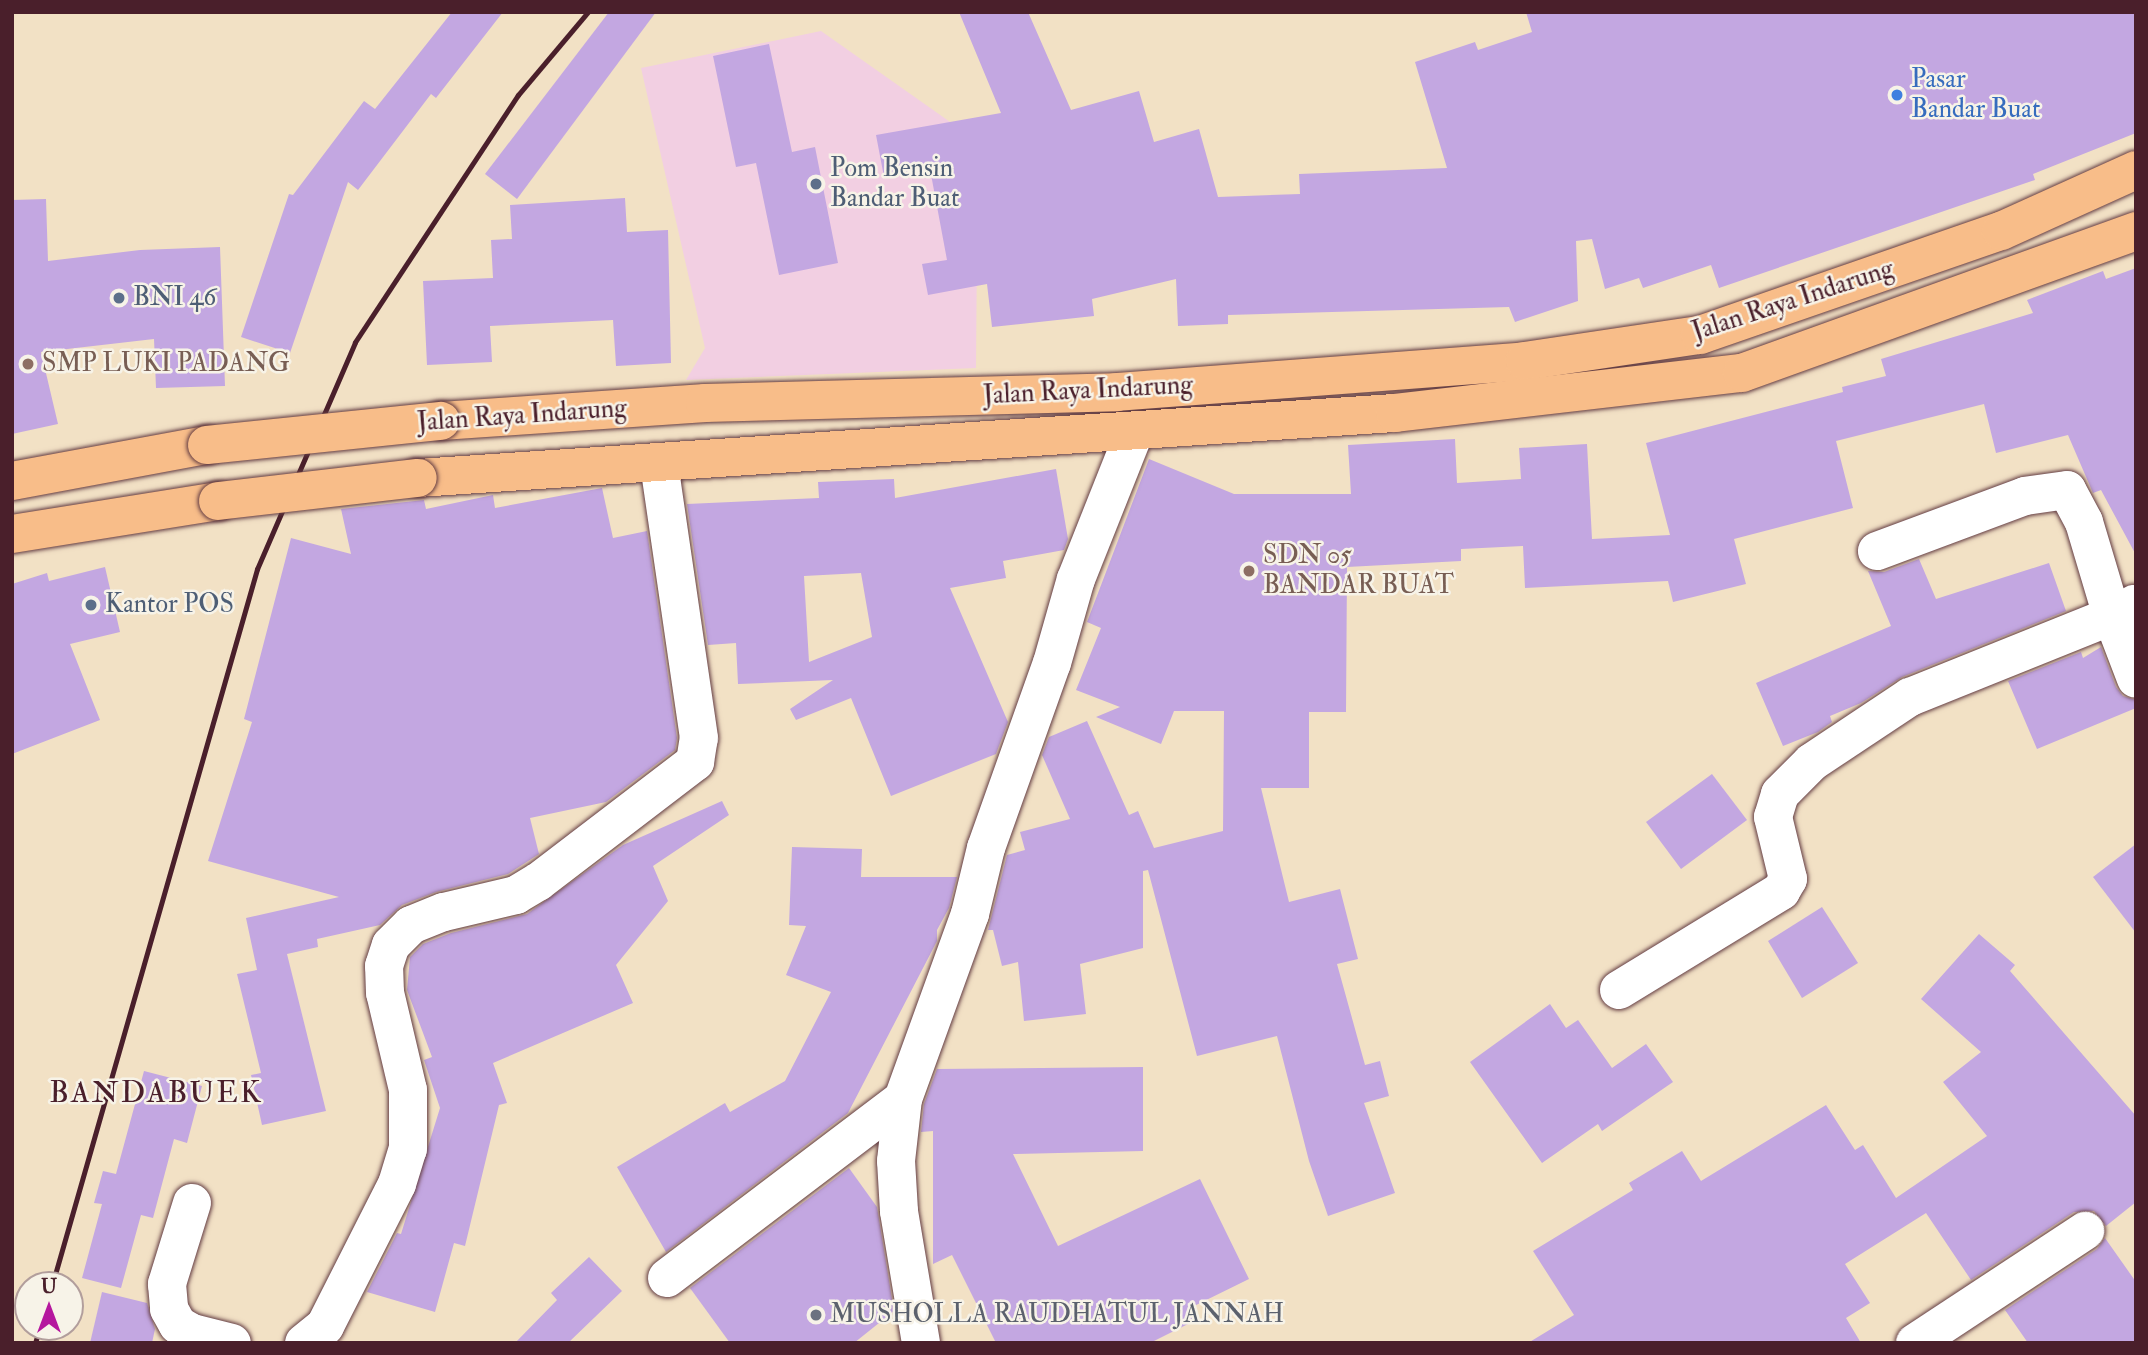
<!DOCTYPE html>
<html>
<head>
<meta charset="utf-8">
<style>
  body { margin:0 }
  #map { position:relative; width:2148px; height:1355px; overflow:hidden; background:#f2e1c5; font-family:"IM FELL Double Pica",serif }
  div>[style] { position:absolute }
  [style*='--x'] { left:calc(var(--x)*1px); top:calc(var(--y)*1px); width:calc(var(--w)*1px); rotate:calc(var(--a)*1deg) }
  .built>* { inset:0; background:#f2cfe2 }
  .building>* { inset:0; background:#c3a7e1 }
  .roads { filter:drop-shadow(0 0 2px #633c42) drop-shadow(0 0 2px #633c42) }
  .minor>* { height:38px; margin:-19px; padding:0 19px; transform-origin:19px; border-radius:19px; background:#fff }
  .trunk>* { height:38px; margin:-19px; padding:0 19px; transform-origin:19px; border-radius:19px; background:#f8bd89 }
  .rail>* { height:5px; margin:-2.5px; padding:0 2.5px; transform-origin:2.5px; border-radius:2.5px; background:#4a1f2b }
  .bridges { filter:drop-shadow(0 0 2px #633c42) drop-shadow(0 0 2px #633c42) }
  .trunk-bridge>* { height:38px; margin:-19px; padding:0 19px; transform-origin:19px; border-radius:19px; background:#f8bd89 }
  .dots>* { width:19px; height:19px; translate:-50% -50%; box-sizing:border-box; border:4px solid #f7f3e8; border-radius:50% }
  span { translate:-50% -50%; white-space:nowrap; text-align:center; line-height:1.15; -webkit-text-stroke:5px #f7f3e8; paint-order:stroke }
  .shop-label { font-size:26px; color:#366cbe }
  .left { translate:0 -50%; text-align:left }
  .service-label { font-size:26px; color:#4e5e75 }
  .street-label { font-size:26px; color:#4a1f2b }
  .education-label { font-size:26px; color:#785e54 }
  .worship-label { font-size:26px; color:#5b616d }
  .quarter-label { font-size:30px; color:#4a1f2b; letter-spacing:2px }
  .frame { position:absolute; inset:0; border:14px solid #4a1f2b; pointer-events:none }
  .north { position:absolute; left:14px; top:1271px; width:70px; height:70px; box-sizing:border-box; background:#f7f3e8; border:2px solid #b29e9c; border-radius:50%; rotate:0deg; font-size:19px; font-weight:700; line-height:28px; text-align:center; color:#4a1f2b }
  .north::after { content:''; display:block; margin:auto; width:24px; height:32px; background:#b5179e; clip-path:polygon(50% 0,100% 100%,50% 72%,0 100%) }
</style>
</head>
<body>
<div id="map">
  <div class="built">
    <i style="clip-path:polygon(821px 31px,953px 124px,977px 245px,976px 368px,686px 380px,705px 348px,641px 68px)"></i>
  </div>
  <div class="building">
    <i style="clip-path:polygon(452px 12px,503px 12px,436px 98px,431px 94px,358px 190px,348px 182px,290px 353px,241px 337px,289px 194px,293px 195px,364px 101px,375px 109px)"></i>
    <i style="clip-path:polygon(609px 12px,656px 12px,517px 199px,485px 174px)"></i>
    <i style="clip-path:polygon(959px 12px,1028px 12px,1071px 110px,1139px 91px,1154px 142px,1199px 129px,1218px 197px,1300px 194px,1299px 174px,1447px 168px,1415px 62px,1475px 42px,1478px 50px,1532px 32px,1526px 12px,2136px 12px,2136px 133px,2033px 174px,2035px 180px,1719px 288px,1711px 265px,1643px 288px,1639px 278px,1605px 289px,1592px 239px,1576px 241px,1578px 301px,1515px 322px,1509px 307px,1228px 315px,1228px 324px,1178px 326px,1176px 279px,1092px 299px,1094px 316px,992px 327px,987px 284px,928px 295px,922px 264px,947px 260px,930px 169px,884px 177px,876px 135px,1001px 113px)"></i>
    <i style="clip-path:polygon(769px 44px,792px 152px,815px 147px,838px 263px,779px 275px,756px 163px,736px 167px,713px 56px)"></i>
    <i style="clip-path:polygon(625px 198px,627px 232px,668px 230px,671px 363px,616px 366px,613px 320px,490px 326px,492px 362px,427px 365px,423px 281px,493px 278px,491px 240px,512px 239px,510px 205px)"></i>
    <i style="clip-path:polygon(46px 199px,48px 261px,140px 250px,220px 247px,225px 386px,156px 388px,154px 339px,41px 352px,58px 424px,12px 434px,12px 200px)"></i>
    <i style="clip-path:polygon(2136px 268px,2136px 555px,2101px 490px,2093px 493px,2068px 435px,1996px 453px,1984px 404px,1836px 441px,1853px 508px,1734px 539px,1746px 584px,1673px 602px,1668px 581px,1525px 588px,1523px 546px,1461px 549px,1461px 561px,1347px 567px,1346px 712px,1309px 712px,1309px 788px,1261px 788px,1289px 902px,1340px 889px,1358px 959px,1337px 964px,1365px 1065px,1380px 1061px,1389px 1096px,1364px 1103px,1395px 1193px,1328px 1216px,1309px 1161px,1277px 1036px,1197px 1056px,1148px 870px,1143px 871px,1143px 948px,1080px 964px,1086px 1014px,1024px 1021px,1018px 962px,1002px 966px,993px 930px,988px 930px,1007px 855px,1025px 850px,1020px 832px,1070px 819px,1042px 755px,1049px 737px,1087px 721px,1129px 815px,1138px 811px,1154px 848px,1223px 831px,1224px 711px,1174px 711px,1161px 744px,1096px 717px,1120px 707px,1076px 690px,1101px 628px,1087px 622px,1149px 459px,1234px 494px,1351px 494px,1348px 445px,1455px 439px,1457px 483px,1521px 479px,1519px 448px,1587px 444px,1592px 539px,1670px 535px,1646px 443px,1843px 392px,1842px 387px,1886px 376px,1881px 359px,2033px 313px,2027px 300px,2103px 271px,2106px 279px)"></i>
    <i style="clip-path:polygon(evenodd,1056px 469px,1068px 539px,1064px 550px,1003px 561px,1006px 578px,950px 588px,1008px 722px,996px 754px,891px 796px,851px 698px,796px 720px,790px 709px,833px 680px,738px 684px,736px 643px,708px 645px,687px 504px,819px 498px,818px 482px,894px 479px,895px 498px,1056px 469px,861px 573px,872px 637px,809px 662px,804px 576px,861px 573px)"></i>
    <i style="clip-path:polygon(602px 488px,613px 538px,647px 531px,677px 738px,675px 750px,606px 802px,530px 818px,539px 854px,508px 874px,436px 892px,402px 905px,380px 925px,317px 939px,318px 947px,287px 954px,326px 1111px,262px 1125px,251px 1075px,261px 1073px,237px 974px,257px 970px,246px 918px,339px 897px,208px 861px,252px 722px,244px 719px,291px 538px,351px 554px,341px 509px,424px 500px,426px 509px,493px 495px,495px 508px)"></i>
    <i style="clip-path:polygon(1919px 559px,1936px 599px,2049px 563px,2066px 611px,1902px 677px,1861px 703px,1830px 716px,1832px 722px,1818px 732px,1783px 746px,1756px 683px,1891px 626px,1868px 571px,1884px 572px)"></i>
    <i style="clip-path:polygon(105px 567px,120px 632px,70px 644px,100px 720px,12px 754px,12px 584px,47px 573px,49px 581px)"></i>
    <i style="clip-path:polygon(2101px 647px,2116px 687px,2123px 696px,2136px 700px,2136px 708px,2037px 749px,2008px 681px,2081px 652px,2083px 658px)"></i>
    <i style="clip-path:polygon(1712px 774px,1747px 820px,1681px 869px,1646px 822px)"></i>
    <i style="clip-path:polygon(722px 801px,729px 815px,653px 866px,668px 901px,616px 965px,633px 1003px,493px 1063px,507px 1103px,499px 1105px,465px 1246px,454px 1243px,435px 1312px,367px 1292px,397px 1233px,401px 1234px,440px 1108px,424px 1060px,432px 1057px,407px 990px,410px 957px,423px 944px,451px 933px,527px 914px,623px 845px)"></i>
    <i style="clip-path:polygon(2136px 844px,2136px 933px,2093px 877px)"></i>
    <i style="clip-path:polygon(792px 847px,862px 849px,861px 877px,957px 877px,949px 908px,937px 930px,937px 941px,848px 1113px,666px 1252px,617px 1167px,725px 1103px,730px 1112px,785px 1081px,831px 992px,786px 975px,806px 926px,789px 925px)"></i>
    <i style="clip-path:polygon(1822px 907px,1858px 963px,1802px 998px,1768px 941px)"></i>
    <i style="clip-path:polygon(1979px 934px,2015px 965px,2010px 971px,2136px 1116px,2136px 1202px,2106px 1226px,2094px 1211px,2074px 1212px,1971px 1280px,1926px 1213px,1845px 1264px,1870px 1303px,1846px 1318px,1861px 1343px,1528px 1343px,1574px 1315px,1533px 1251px,1633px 1190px,1629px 1183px,1682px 1151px,1701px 1181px,1826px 1105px,1855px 1150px,1863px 1145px,1896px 1198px,1987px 1136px,1943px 1082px,1981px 1052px,1921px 999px)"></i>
    <i style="clip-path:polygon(1550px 1004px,1566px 1028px,1578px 1020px,1612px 1068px,1646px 1044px,1673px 1082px,1602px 1131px,1598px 1124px,1542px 1163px,1470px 1062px)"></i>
    <i style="clip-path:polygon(1143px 1067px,1143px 1151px,1013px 1154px,1058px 1246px,1200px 1179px,1249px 1279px,1188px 1309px,1194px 1321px,1150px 1343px,996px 1343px,952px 1255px,933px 1264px,933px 1131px,921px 1132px,924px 1104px,937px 1069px)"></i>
    <i style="clip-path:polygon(144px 1071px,202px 1086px,187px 1143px,174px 1139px,153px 1218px,141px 1215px,121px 1288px,82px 1278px,102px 1204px,94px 1203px,103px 1171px,116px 1174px)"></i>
    <i style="clip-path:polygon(849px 1168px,877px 1207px,894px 1311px,854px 1343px,730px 1343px,690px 1288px)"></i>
    <i style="clip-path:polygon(2105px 1238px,2136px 1282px,2136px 1343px,2028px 1343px,2005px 1310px,2097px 1249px)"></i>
    <i style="clip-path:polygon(589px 1257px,622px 1291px,568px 1343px,515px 1343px,557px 1300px,551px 1293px)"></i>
    <i style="clip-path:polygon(102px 1292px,147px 1303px,155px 1329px,152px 1343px,90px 1343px)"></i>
  </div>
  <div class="roads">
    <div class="minor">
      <i style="--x:2134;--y:604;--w:25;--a:151"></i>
      <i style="--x:2112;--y:616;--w:67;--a:69.1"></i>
      <i style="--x:1619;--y:990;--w:190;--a:-31.4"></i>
      <i style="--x:1781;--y:891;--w:14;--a:-60"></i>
      <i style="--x:1788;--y:879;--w:64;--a:-103.6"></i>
      <i style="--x:1773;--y:817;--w:24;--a:-73"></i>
      <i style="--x:1780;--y:794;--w:45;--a:-45"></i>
      <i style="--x:1812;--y:762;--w:118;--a:-33.6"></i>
      <i style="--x:1910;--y:697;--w:218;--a:-21.9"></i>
      <i style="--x:2112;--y:616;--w:98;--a:-106.6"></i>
      <i style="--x:2084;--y:522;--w:36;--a:-118"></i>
      <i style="--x:2067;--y:490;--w:42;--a:171.9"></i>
      <i style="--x:2025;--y:496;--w:158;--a:159.6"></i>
      <i style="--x:192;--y:1203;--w:85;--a:107.2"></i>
      <i style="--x:167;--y:1284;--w:25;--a:85"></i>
      <i style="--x:169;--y:1309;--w:18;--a:61"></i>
      <i style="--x:178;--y:1325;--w:16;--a:30"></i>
      <i style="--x:192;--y:1333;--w:41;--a:14"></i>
      <i style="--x:667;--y:1278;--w:296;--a:-37.2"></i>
      <i style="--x:304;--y:1343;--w:27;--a:-39"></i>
      <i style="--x:325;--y:1326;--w:159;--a:-63.1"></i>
      <i style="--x:397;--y:1184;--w:37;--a:-73"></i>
      <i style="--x:408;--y:1149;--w:59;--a:-90"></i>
      <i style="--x:408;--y:1090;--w:100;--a:-103.3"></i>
      <i style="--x:385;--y:993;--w:27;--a:-92"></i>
      <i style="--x:384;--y:966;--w:22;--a:-72"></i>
      <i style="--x:391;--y:945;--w:28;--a:-45"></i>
      <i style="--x:411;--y:925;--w:35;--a:-22"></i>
      <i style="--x:444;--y:912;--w:74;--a:-13.3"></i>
      <i style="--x:516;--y:895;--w:26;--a:-31"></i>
      <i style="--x:538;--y:882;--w:198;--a:-37.4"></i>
      <i style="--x:695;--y:762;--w:24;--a:-81"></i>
      <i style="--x:699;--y:738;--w:278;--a:-98.3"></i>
      <i style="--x:921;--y:1343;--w:134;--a:-99.5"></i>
      <i style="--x:899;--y:1211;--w:50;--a:-93.4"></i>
      <i style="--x:896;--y:1161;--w:62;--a:-83.6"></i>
      <i style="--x:903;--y:1099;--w:197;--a:-70.1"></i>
      <i style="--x:970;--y:914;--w:68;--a:-76.4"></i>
      <i style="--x:986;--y:848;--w:196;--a:-70.4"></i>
      <i style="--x:1052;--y:663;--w:87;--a:-74.1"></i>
      <i style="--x:1076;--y:579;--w:159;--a:-68.3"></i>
      <i style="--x:1915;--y:1343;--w:204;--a:-33.4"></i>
    </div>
    <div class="trunk">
      <i style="--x:441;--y:421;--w:265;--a:-3.9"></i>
      <i style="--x:705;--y:403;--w:412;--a:-1.5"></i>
      <i style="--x:1117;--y:392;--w:409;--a:-4.3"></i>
      <i style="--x:1525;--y:361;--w:177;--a:-8.5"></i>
      <i style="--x:1700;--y:335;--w:318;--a:-19.1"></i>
      <i style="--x:2001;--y:231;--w:148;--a:-24.3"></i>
      <i style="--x:418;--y:478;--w:979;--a:-3.81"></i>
      <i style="--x:1395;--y:413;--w:349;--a:-6.6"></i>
      <i style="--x:1742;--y:373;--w:419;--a:-19.8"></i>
      <i style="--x:12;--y:481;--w:198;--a:-10.5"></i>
      <i style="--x:12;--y:534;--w:209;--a:-9.1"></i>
    </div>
  </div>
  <div class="rail">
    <i style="--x:52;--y:1285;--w:745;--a:-74.02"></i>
    <i style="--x:257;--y:569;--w:247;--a:-66.6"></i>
    <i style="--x:355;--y:342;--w:296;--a:-56.6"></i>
    <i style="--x:518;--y:95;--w:109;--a:-49.9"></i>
    <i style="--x:35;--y:1343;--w:17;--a:-73"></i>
  </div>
  <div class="bridges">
    <div class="trunk-bridge">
      <i style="--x:207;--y:445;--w:235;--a:-5.9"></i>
      <i style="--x:218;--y:501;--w:201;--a:-6.6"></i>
    </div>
  </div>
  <div class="dots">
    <i style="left:1897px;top:95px;background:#3f7fe0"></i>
    <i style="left:816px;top:184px;background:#5c6f8a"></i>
    <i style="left:119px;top:298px;background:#5c6f8a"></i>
    <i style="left:28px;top:364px;background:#8d6e63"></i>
    <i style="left:1249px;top:571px;background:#8d6e63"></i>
    <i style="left:91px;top:605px;background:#5c6f8a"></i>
    <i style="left:816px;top:1315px;background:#6b7280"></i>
  </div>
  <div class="shop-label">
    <span class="left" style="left:1911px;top:95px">Pasar<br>Bandar Buat</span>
  </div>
  <div class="service-label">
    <span class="left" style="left:830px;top:184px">Pom Bensin<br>Bandar Buat</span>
    <span class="left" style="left:133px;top:298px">BNI 46</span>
    <span class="left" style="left:105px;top:605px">Kantor POS</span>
  </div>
  <div class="street-label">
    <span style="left:1793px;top:301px;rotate:-18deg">Jalan Raya Indarung</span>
    <span style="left:1088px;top:391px;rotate:-3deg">Jalan Raya Indarung</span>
    <span style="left:522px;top:416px;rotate:-4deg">Jalan Raya Indarung</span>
  </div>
  <div class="education-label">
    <span class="left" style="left:42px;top:364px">SMP LUKI PADANG</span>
    <span class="left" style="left:1263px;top:571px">SDN 05<br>BANDAR BUAT</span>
  </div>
  <div class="worship-label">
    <span class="left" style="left:830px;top:1315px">MUSHOLLA RAUDHATUL JANNAH</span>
  </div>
  <div class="quarter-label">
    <span style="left:156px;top:1093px">BANDABUEK</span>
  </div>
  <div class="frame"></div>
  <div class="north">U</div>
</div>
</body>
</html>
